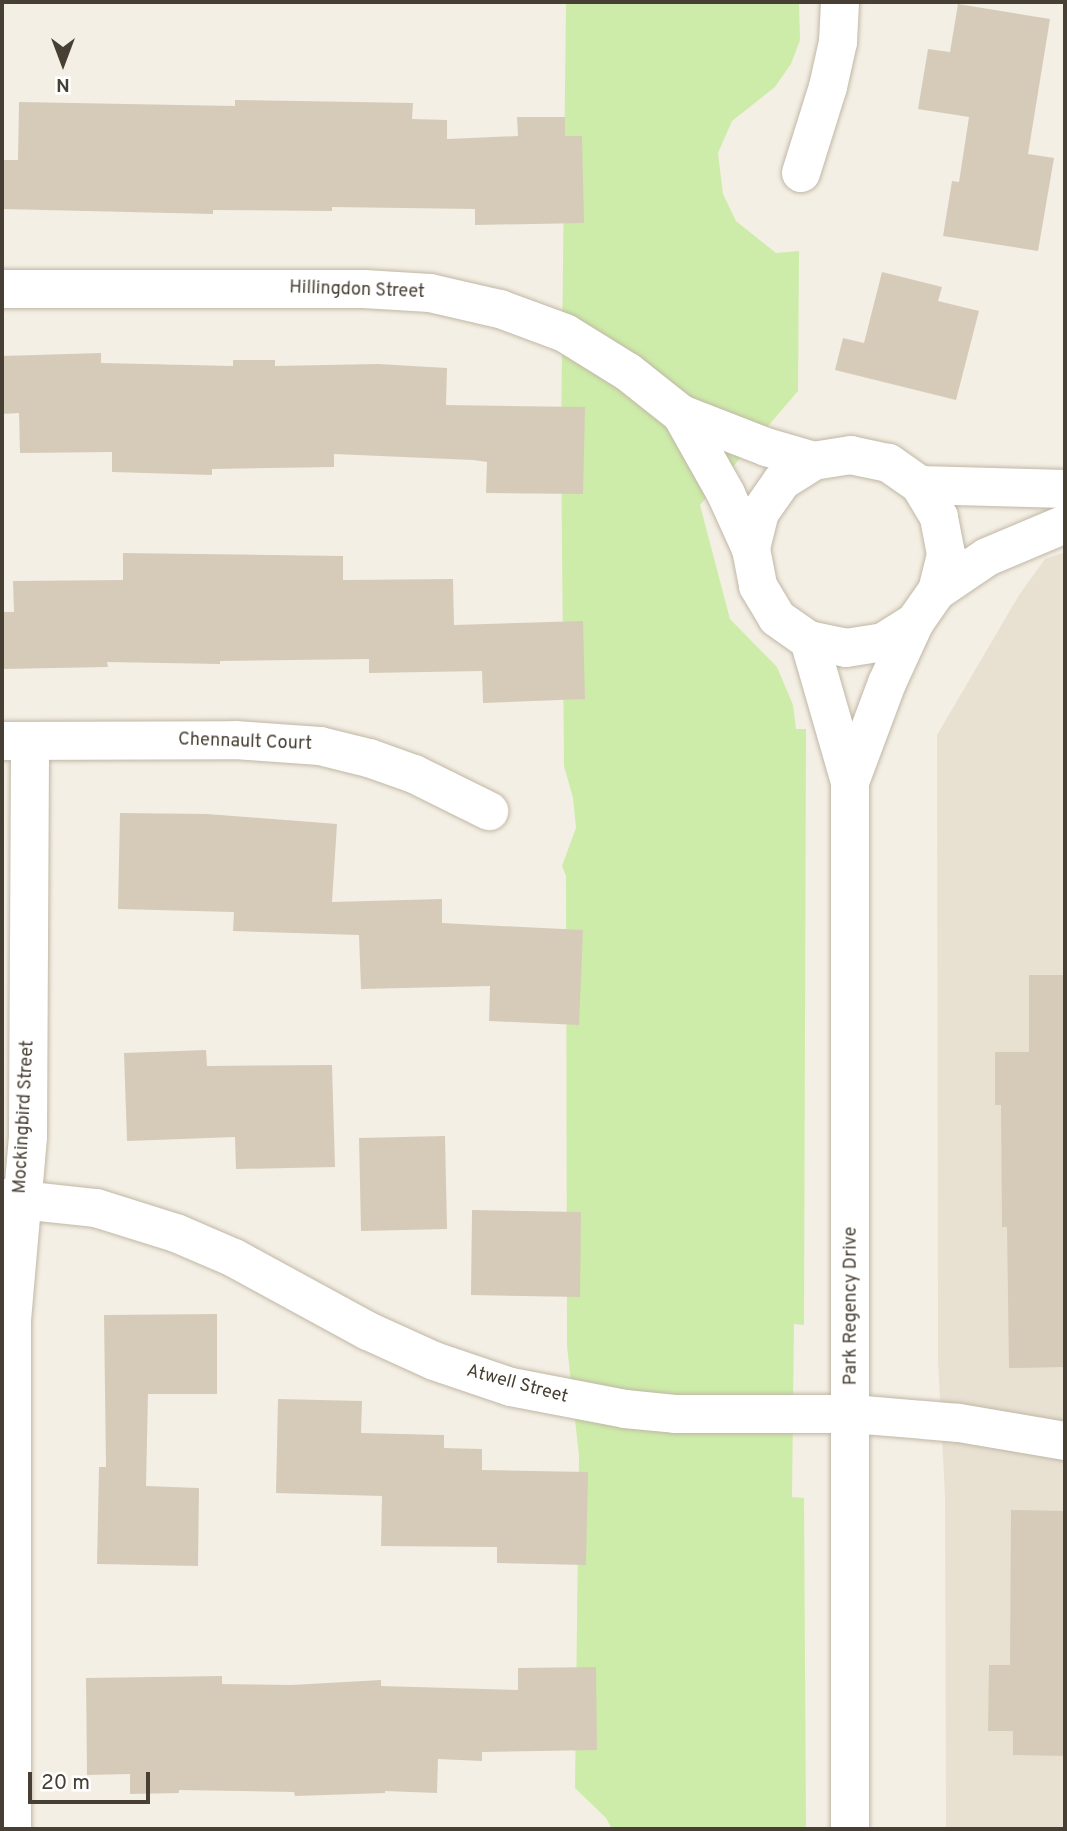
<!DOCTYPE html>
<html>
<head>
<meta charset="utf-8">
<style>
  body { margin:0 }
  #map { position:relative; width:1067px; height:1831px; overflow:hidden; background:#f4efe4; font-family:Overpass,sans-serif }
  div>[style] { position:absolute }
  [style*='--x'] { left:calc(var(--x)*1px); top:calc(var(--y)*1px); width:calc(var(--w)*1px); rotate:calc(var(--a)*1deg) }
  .residential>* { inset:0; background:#e8e1d2 }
  .green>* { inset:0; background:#cdeca9 }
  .building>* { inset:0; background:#d6cbb9 }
  .roads { filter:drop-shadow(0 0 2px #c0b7a6) drop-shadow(0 0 2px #c0b7a6) }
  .minor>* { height:38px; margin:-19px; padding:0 19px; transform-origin:19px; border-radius:19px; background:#fff }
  span { translate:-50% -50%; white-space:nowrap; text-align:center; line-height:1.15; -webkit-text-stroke:5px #fff; paint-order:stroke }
  .street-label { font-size:18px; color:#473f33 }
  .frame { position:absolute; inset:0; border:4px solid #473f33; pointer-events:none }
  .north { position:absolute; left:28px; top:28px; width:70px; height:70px; -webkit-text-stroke:5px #fff; paint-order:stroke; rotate:180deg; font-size:19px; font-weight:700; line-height:28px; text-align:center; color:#473f33 }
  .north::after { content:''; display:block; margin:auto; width:24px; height:32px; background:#473f33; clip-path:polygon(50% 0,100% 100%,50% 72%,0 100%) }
  .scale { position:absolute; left:28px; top:1772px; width:122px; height:32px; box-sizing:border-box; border:4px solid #473f33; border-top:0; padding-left:9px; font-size:21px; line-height:24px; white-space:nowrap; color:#473f33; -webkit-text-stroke:5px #fff; paint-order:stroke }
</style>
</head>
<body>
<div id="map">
  <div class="residential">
    <i style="clip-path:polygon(1065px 552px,1065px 1829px,946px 1829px,945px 1497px,938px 1361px,937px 735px,1019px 595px,1045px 559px)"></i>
  </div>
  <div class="green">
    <i style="clip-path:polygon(566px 2px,799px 2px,800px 40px,791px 64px,775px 87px,732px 121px,718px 153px,723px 194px,736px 221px,776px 253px,799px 251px,798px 391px,700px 505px,730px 619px,777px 667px,793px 705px,796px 729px,806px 729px,804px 1325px,794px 1324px,792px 1497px,804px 1498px,806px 1829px,612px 1829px,606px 1818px,575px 1788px,579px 1456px,567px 1346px,566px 876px,562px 866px,576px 828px,573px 798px,564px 766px,561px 438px)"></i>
  </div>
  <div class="building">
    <i style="clip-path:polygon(958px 4px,1050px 19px,1028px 154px,1054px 158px,1038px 251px,943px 236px,952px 181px,959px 182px,969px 117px,918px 109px,928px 49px,950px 52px)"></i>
    <i style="clip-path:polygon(235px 100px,413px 103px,412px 119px,447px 120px,447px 139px,518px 136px,517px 117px,565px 117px,565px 136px,582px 136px,584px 223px,475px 225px,475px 209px,332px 207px,332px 211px,213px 210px,213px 214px,2px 209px,2px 160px,18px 160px,19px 102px,235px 106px)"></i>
    <i style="clip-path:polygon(882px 272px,942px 287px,938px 301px,979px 311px,956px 400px,835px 370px,843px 338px,864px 343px)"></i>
    <i style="clip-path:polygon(101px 353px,101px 363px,233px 366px,233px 360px,275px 360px,275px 366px,378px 364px,447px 368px,446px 405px,585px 407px,583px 494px,486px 493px,487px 462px,473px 460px,334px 454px,334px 467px,212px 469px,212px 475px,112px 472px,112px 452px,20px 453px,19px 413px,2px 414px,2px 356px)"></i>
    <i style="clip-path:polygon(123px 553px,343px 556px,343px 580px,453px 579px,454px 625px,583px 621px,585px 699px,483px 703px,482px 671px,369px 673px,369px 659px,220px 661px,220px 664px,107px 662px,108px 667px,2px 669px,2px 612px,14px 612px,13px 581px,123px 580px)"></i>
    <i style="clip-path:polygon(120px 813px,207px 814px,337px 824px,332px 902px,442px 899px,442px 923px,583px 930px,579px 1025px,489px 1021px,490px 986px,361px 989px,359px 935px,233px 931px,234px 912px,118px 909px)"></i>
    <i style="clip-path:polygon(1029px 975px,1065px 975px,1065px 1367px,1009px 1368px,1007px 1227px,1002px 1227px,1001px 1105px,995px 1105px,995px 1052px,1029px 1052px)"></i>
    <i style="clip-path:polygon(206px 1050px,207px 1066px,332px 1065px,335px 1167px,236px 1169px,235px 1137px,127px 1141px,124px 1053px)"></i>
    <i style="clip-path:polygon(445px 1136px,447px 1229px,361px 1231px,359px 1138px)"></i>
    <i style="clip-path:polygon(472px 1210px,581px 1212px,580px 1297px,471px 1295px)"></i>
    <i style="clip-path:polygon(217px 1314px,217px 1394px,148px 1394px,146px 1486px,199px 1488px,198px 1566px,97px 1564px,99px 1467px,106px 1467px,104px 1315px)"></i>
    <i style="clip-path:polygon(278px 1399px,362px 1401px,361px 1433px,444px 1435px,444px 1448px,482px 1449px,482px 1470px,588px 1472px,586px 1565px,497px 1563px,497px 1547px,381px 1546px,382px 1496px,276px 1493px)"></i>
    <i style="clip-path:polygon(1011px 1510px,1065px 1511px,1065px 1756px,1013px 1755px,1013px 1731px,988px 1731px,989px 1665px,1010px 1665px)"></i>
    <i style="clip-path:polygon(596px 1667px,597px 1750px,482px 1752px,482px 1761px,438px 1759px,437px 1793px,385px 1791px,385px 1793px,295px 1796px,294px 1792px,179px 1790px,179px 1793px,130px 1794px,130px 1774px,87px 1775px,86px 1678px,222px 1676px,222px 1684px,291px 1685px,381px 1680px,381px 1686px,518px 1690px,518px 1668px)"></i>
  </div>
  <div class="roads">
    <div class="minor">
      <i style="--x:801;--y:173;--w:90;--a:-72.6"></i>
      <i style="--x:828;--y:87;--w:46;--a:-77.5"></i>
      <i style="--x:838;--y:42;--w:40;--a:-87.1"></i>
      <i style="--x:2;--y:289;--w:362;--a:0"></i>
      <i style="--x:364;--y:289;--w:66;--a:3.5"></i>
      <i style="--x:430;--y:293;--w:72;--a:12.9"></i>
      <i style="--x:500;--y:309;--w:69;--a:20.3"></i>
      <i style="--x:565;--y:333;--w:74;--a:31.8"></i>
      <i style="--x:628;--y:372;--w:68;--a:38.4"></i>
      <i style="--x:681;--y:414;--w:91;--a:21.2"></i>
      <i style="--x:766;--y:447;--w:50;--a:16.3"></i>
      <i style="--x:681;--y:414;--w:92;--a:60.6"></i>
      <i style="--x:726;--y:494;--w:60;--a:65.6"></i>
      <i style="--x:920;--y:485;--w:145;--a:1.6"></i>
      <i style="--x:937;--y:591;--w:60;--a:-34.2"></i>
      <i style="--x:987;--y:557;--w:85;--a:-22.9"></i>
      <i style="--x:809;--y:640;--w:148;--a:73.9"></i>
      <i style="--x:850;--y:782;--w:1047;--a:90"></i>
      <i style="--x:2;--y:741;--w:233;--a:-0.2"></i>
      <i style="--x:235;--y:740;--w:85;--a:4"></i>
      <i style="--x:320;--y:746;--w:50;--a:13.8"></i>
      <i style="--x:369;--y:758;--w:48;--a:19.6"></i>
      <i style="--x:414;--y:774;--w:84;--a:26.3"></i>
      <i style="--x:850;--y:782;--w:106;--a:-69.5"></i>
      <i style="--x:887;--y:683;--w:67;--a:-65.3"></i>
      <i style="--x:915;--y:622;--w:38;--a:-55"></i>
      <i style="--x:937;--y:591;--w:38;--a:-76"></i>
      <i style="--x:946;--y:554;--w:38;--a:-101"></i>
      <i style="--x:939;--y:517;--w:37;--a:-121"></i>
      <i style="--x:920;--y:485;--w:39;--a:-145"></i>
      <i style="--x:888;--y:463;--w:38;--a:-168"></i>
      <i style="--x:851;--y:455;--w:37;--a:171"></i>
      <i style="--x:814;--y:461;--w:38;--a:148"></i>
      <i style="--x:782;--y:481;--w:38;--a:125"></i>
      <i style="--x:760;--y:512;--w:38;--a:104"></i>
      <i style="--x:751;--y:549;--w:38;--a:79"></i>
      <i style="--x:758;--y:586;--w:37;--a:59"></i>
      <i style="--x:777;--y:618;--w:39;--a:35"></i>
      <i style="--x:809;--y:640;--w:38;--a:12"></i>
      <i style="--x:846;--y:648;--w:37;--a:-9"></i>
      <i style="--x:883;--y:642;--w:38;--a:-32"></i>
      <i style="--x:2;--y:1198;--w:95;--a:6.1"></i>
      <i style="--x:96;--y:1208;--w:84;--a:17.4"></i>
      <i style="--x:176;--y:1233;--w:63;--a:23.3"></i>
      <i style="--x:234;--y:1258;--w:153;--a:28.6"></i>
      <i style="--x:368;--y:1331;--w:72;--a:24.4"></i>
      <i style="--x:434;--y:1361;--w:81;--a:18.7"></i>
      <i style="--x:511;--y:1387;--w:116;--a:10.9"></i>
      <i style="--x:625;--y:1409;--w:50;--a:5.7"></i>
      <i style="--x:675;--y:1414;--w:177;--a:0"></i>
      <i style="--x:852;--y:1414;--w:107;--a:4.8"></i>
      <i style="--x:959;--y:1423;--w:108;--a:9.6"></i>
      <i style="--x:12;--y:1829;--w:509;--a:-90"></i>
      <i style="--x:12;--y:1320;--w:184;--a:-85"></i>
      <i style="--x:28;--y:1137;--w:396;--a:-89.7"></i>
    </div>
  </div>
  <div class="street-label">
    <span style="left:357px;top:291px;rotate:2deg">Hillingdon Street</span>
    <span style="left:245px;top:743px;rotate:2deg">Chennault Court</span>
    <span style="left:25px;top:1117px;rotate:-87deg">Mockingbird Street</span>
    <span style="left:852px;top:1306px;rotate:-90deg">Park Regency Drive</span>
    <span style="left:517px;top:1385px;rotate:15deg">Atwell Street</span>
  </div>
  <div class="frame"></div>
  <div class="north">N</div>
  <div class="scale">20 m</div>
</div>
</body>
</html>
